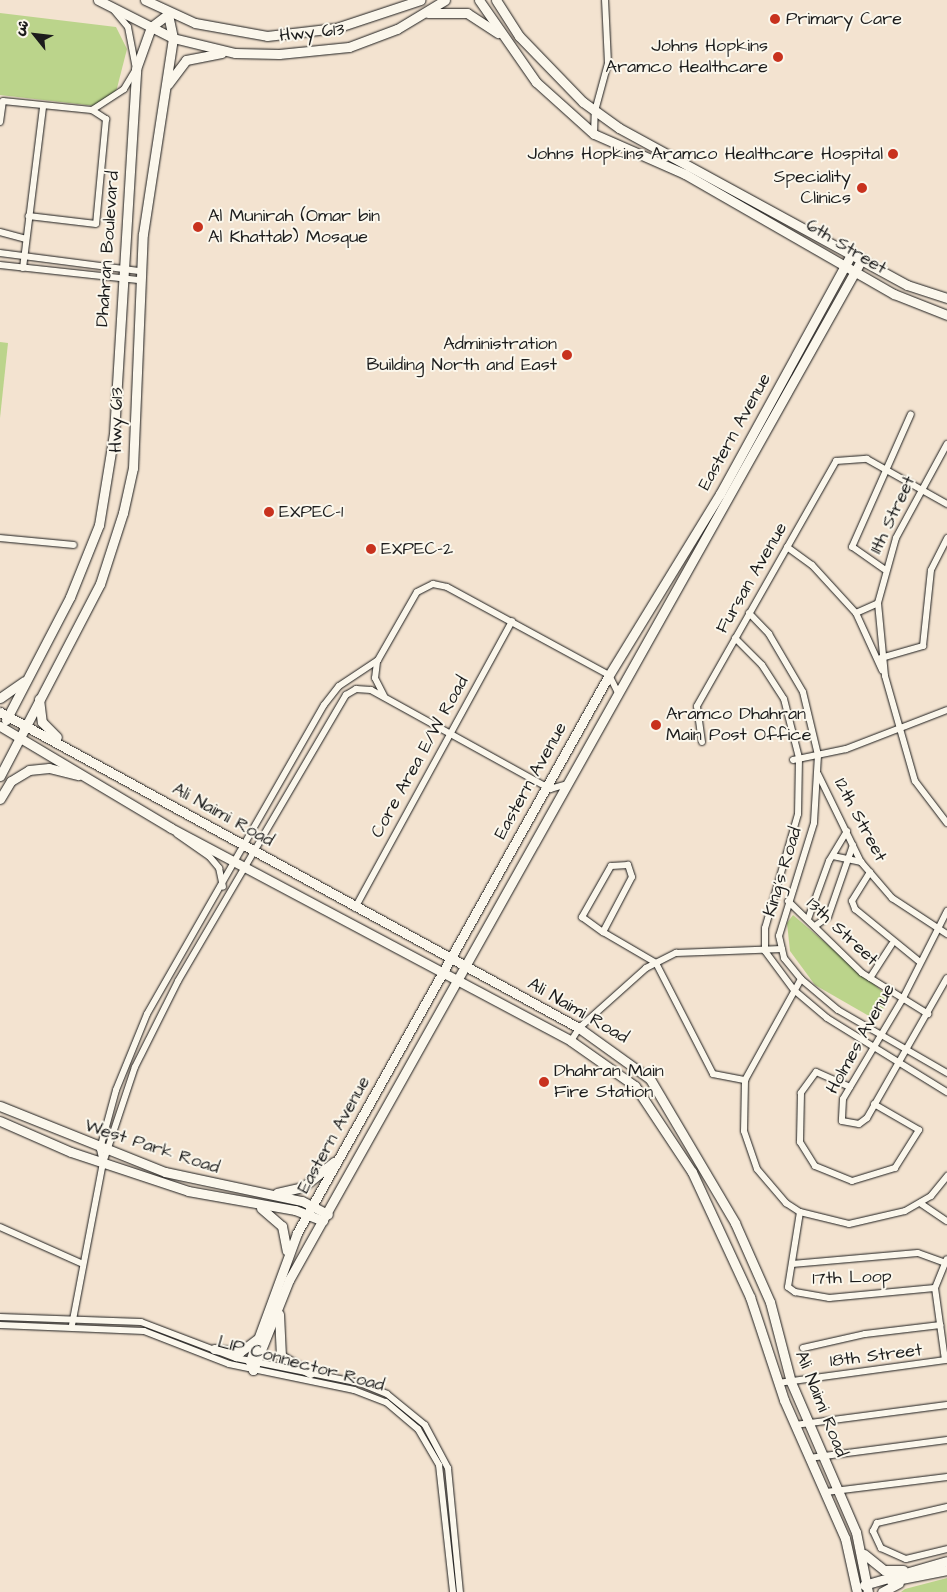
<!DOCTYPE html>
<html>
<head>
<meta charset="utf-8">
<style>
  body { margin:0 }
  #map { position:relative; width:947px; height:1592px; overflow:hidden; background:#f3e3d0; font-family:"Architects Daughter","Playpen Sans Arabic",sans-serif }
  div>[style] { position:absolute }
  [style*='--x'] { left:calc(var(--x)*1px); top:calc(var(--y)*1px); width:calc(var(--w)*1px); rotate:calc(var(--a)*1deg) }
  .green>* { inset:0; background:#bbd48b }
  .roads { filter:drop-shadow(0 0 1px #1c1c1c) drop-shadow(0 0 1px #1c1c1c) }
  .street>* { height:6px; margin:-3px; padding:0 3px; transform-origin:3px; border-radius:3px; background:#fbf7ec }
  .secondary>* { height:9px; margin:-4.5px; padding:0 4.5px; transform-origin:4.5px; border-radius:4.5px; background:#fbf7ec }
  .dots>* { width:14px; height:14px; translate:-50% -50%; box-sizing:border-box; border:2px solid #fbf7ec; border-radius:50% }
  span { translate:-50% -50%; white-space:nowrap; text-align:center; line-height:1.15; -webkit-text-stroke:4px #fbf7ec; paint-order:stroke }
  .poi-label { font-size:18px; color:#1c1c1c }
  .left { translate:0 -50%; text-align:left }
  .right { translate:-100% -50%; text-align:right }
  .street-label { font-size:18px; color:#1c1c1c }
  .north { position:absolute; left:10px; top:10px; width:50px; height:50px; -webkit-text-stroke:4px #fbf7ec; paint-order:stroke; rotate:299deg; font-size:14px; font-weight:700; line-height:20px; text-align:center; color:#1c1c1c }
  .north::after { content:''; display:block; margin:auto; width:18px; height:22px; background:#1c1c1c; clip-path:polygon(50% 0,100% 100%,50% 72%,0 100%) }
</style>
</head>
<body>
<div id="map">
  <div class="green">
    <i style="clip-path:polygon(0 13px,116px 27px,127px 49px,116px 92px,95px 106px,0 95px)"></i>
    <i style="clip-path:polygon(0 342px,8px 343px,0 418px)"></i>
    <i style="clip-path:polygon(793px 915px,890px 998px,876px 1020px,815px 985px,790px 951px,787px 923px)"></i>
    <i style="clip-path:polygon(947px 1578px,947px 1592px,901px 1592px,905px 1589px)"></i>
  </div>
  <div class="roads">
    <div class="street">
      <i style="--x:92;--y:110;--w:38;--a:-33"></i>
      <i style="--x:124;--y:89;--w:23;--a:-59"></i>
      <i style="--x:136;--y:69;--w:43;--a:-100.8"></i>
      <i style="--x:128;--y:27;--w:23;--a:-130"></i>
      <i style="--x:0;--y:122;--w:21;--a:-82"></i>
      <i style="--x:3;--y:101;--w:89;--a:5.8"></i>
      <i style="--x:92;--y:110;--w:17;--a:33"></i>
      <i style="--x:106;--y:119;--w:105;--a:95.4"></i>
      <i style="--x:96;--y:224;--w:68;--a:-173.3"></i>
      <i style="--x:594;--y:134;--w:23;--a:-88"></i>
      <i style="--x:595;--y:111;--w:50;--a:-74.8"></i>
      <i style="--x:608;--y:63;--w:63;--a:-92.7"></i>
      <i style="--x:0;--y:232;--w:27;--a:15"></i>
      <i style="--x:0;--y:253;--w:140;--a:7.4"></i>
      <i style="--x:0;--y:265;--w:139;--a:6.2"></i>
      <i style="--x:23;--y:268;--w:162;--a:-82.9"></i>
      <i style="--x:947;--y:444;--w:107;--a:118.5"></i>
      <i style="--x:896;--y:538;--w:67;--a:105.5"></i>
      <i style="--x:878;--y:603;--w:73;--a:84.5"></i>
      <i style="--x:885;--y:676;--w:109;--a:74.1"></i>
      <i style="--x:915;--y:781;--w:53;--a:52.7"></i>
      <i style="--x:0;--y:538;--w:74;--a:5.4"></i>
      <i style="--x:787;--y:547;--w:31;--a:36"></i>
      <i style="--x:812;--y:565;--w:65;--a:47.5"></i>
      <i style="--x:856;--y:613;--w:63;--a:65.5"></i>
      <i style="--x:884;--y:569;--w:39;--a:-145"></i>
      <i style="--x:852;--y:547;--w:145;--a:-66.1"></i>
      <i style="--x:749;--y:613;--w:29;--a:46"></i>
      <i style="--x:769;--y:634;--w:67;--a:59.6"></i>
      <i style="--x:803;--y:692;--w:65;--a:76.6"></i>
      <i style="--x:818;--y:755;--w:68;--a:93.4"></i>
      <i style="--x:814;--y:823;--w:118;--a:107.2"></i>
      <i style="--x:779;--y:936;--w:23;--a:77"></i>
      <i style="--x:784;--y:958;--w:27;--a:51"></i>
      <i style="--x:801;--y:979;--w:48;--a:40"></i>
      <i style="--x:838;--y:1010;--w:126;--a:30"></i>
      <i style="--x:856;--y:613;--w:24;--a:-24"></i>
      <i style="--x:735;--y:638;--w:38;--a:45"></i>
      <i style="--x:762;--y:665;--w:40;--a:57.1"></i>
      <i style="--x:784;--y:699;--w:61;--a:75.7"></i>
      <i style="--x:799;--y:758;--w:56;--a:91"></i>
      <i style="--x:798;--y:814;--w:119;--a:106.1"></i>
      <i style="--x:765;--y:928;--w:23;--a:90"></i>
      <i style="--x:765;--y:951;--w:49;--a:53.4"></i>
      <i style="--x:794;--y:990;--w:43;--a:40.3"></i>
      <i style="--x:827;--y:1018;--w:141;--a:31.7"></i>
      <i style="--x:881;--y:658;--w:44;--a:-15.9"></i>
      <i style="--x:923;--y:646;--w:76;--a:-84"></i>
      <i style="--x:931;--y:570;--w:36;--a:-63"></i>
      <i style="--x:377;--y:662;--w:16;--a:97"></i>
      <i style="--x:375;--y:678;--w:20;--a:63"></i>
      <i style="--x:702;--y:742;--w:36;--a:-98"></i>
      <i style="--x:697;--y:706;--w:282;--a:-60.4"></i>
      <i style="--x:836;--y:461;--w:31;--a:-4"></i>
      <i style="--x:867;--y:459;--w:92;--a:29.4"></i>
      <i style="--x:793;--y:760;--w:54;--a:-11.7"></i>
      <i style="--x:846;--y:749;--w:108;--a:-21.1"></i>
      <i style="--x:818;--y:774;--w:98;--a:64"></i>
      <i style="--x:861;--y:862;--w:48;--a:49.3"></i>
      <i style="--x:892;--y:898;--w:66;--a:33.2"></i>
      <i style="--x:177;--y:834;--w:39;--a:35"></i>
      <i style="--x:209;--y:856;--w:16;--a:50"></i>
      <i style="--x:219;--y:868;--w:19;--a:78"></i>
      <i style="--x:833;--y:856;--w:29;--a:12"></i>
      <i style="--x:870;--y:872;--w:34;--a:122"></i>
      <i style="--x:852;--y:901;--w:9;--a:69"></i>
      <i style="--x:855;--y:909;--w:84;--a:39.2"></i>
      <i style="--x:788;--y:901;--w:103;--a:44.2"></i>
      <i style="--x:862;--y:973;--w:78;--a:31.8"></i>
      <i style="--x:355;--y:908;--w:327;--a:-61.3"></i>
      <i style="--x:947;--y:911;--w:100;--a:116.8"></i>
      <i style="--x:902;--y:1000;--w:115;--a:120.8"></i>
      <i style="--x:843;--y:1099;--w:22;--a:93"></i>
      <i style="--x:842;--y:1121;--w:17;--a:10"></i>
      <i style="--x:859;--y:1124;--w:10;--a:-37"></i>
      <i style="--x:867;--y:1118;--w:161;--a:-60.3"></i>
      <i style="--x:808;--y:919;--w:62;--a:-70.1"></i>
      <i style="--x:829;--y:861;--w:35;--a:-59"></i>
      <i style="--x:815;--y:926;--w:16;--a:-35"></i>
      <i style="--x:828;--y:917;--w:76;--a:-70.9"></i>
      <i style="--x:603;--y:932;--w:62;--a:-62.2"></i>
      <i style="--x:632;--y:877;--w:13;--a:-108"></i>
      <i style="--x:628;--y:865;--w:17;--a:177"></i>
      <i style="--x:611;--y:866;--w:59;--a:119.6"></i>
      <i style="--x:582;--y:917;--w:26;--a:36"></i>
      <i style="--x:603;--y:932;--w:61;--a:30.3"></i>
      <i style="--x:656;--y:963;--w:125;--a:62.8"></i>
      <i style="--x:713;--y:1074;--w:33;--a:11"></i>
      <i style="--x:870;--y:978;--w:40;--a:-57.1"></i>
      <i style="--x:801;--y:979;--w:115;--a:119"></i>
      <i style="--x:745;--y:1080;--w:51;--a:91.1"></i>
      <i style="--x:744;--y:1131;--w:40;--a:71.1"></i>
      <i style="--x:757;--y:1169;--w:45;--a:49.5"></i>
      <i style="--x:786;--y:1203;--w:17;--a:33"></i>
      <i style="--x:800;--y:1212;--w:50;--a:13.8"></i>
      <i style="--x:849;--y:1224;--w:57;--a:-13.1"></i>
      <i style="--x:905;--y:1211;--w:30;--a:-30"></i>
      <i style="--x:931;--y:1196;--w:26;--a:-51"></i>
      <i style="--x:571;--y:1041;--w:15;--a:-58"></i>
      <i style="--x:579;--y:1028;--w:90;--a:-41.8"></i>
      <i style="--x:646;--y:968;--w:34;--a:-27"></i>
      <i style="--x:676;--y:953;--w:106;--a:-2.2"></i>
      <i style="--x:850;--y:1087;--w:37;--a:-156"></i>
      <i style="--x:816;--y:1072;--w:26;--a:126"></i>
      <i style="--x:801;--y:1093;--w:49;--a:91.2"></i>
      <i style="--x:800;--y:1142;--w:28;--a:58"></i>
      <i style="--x:815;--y:1166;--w:40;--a:22"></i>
      <i style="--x:852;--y:1181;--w:45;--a:-16.8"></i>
      <i style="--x:895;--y:1168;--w:45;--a:-57.7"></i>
      <i style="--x:919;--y:1130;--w:52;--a:-150"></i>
      <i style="--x:103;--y:1163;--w:14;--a:-102"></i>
      <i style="--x:100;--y:1149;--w:61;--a:-74.8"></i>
      <i style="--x:116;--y:1090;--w:82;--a:-67.8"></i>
      <i style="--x:147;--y:1014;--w:356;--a:-60.2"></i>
      <i style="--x:324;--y:705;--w:24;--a:-52"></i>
      <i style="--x:339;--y:686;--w:47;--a:-33.7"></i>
      <i style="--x:378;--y:660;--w:78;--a:-60.2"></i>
      <i style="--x:417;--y:592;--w:18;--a:-27"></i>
      <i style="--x:433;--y:584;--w:14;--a:12"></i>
      <i style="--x:447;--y:587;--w:184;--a:28.5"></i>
      <i style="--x:609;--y:675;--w:18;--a:63"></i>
      <i style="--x:920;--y:1203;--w:32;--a:34"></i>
      <i style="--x:800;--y:1212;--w:76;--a:99.1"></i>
      <i style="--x:788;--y:1287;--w:9;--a:36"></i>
      <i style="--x:795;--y:1292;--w:35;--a:10"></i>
      <i style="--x:829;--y:1298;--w:106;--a:-5.4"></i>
      <i style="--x:0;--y:1227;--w:89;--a:24"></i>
      <i style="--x:792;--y:1264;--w:126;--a:-5"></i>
      <i style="--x:918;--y:1253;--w:29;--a:20"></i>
      <i style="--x:0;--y:1317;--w:141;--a:2"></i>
      <i style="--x:141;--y:1322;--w:102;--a:20.8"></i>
      <i style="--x:236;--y:1358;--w:126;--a:11.4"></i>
      <i style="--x:360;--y:1383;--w:29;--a:22"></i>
      <i style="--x:387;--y:1394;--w:49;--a:39.2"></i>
      <i style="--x:425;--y:1425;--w:49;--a:61.9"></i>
      <i style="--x:448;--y:1468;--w:125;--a:84.5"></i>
      <i style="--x:0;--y:1325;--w:144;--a:2.4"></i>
      <i style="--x:144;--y:1331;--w:91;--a:21.2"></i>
      <i style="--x:229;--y:1364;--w:128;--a:11.7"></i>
      <i style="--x:354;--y:1390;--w:34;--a:21"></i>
      <i style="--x:386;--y:1402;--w:42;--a:40.2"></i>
      <i style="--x:418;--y:1429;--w:42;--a:59.7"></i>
      <i style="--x:439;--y:1465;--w:128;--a:83.7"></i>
      <i style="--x:72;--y:1325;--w:165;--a:-79.2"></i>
      <i style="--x:103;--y:1163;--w:101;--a:-71.6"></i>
      <i style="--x:135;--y:1067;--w:96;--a:-63.4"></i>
      <i style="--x:178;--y:981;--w:332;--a:-59.6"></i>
      <i style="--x:346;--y:695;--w:12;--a:-31"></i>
      <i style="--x:356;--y:689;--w:15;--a:4"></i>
      <i style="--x:371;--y:690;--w:205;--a:28.9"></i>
      <i style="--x:550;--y:789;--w:15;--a:-16"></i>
      <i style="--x:803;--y:1348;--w:64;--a:-12.7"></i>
      <i style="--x:865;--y:1334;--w:76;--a:-6.8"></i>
      <i style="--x:945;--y:1360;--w:73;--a:-97.9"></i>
      <i style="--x:935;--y:1288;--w:31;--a:-68"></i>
      <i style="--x:778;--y:1383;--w:171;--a:-7.8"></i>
      <i style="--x:795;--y:1425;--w:153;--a:-7.5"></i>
      <i style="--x:809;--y:1458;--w:139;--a:-7.4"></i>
      <i style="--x:826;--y:1492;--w:122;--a:-7.1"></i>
      <i style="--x:947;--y:1507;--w:72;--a:167.1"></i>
      <i style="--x:877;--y:1523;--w:9;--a:117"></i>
      <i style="--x:873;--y:1531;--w:19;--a:65"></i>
      <i style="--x:881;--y:1548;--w:27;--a:24"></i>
      <i style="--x:906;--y:1559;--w:42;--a:-13.7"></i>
    </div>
    <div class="secondary">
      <i style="--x:98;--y:0;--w:84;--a:26.9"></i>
      <i style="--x:173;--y:38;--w:64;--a:13.6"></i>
      <i style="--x:235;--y:53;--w:44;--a:1.3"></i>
      <i style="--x:279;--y:54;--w:70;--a:-5.7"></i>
      <i style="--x:349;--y:47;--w:51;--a:-20.6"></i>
      <i style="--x:397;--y:29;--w:56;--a:-31.1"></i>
      <i style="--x:145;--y:0;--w:55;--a:24.7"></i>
      <i style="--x:195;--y:23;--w:73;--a:10.2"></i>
      <i style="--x:267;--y:36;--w:69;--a:-6.6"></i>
      <i style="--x:336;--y:28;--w:89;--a:-18.4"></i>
      <i style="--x:479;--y:0;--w:100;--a:55.2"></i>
      <i style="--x:536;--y:82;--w:78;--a:41.9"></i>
      <i style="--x:594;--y:134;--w:99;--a:23.7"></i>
      <i style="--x:685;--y:174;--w:241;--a:29.9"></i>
      <i style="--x:894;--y:294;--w:57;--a:21.6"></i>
      <i style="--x:496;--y:0;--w:43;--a:57.4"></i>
      <i style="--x:519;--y:36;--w:92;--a:45.9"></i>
      <i style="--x:583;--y:102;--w:44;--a:35.8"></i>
      <i style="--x:619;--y:128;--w:328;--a:28.6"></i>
      <i style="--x:907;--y:285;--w:42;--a:18"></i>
      <i style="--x:428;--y:13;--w:39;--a:0"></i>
      <i style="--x:467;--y:13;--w:37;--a:33"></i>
      <i style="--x:168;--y:84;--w:30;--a:-53"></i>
      <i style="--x:186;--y:60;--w:36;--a:-11"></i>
      <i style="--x:0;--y:698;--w:29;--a:-35"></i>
      <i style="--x:39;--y:699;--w:23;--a:83"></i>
      <i style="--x:42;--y:722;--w:21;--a:45"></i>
      <i style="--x:0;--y:712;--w:660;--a:28.62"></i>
      <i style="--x:579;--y:1028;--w:87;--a:35.7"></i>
      <i style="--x:650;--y:1079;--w:167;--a:59.4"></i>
      <i style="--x:735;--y:1223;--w:86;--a:66.1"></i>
      <i style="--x:770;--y:1302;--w:83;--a:75.3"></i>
      <i style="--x:791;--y:1382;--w:163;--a:66.6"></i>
      <i style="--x:856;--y:1532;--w:61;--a:78.7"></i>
      <i style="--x:6;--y:720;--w:139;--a:-62.5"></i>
      <i style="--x:70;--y:597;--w:78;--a:-68.1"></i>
      <i style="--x:99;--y:525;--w:93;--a:-80.7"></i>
      <i style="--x:114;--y:433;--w:365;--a:-86.5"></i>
      <i style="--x:136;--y:69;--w:45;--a:-70.3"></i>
      <i style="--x:151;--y:27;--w:21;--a:-37"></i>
      <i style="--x:0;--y:726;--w:199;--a:30.8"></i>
      <i style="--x:171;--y:828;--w:453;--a:28"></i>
      <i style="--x:571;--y:1041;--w:78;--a:35.1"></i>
      <i style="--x:635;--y:1086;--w:103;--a:56.5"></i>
      <i style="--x:692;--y:1172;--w:138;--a:65.1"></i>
      <i style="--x:750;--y:1297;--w:108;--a:71.7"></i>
      <i style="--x:784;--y:1400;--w:151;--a:66.2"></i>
      <i style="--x:845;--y:1538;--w:55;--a:77.5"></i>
      <i style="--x:0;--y:776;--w:216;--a:-62.5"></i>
      <i style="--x:100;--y:584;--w:75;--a:-72.1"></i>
      <i style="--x:123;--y:513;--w:46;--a:-77.5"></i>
      <i style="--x:133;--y:468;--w:234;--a:-87.6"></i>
      <i style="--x:143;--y:234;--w:198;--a:-81.3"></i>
      <i style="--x:173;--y:38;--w:25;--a:-102"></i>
      <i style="--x:0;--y:799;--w:21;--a:-59"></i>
      <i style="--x:11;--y:781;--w:21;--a:-31"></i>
      <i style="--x:29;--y:770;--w:20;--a:-6"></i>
      <i style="--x:49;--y:768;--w:30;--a:14"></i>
      <i style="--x:0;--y:1106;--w:178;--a:21.8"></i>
      <i style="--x:165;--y:1172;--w:140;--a:12"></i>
      <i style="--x:302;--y:1201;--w:29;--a:27"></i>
      <i style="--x:0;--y:1121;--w:77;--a:23.6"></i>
      <i style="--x:71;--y:1152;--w:123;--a:18.4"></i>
      <i style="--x:188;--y:1191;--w:109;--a:10.1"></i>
      <i style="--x:295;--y:1210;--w:30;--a:21"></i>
      <i style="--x:277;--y:1193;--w:27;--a:-13"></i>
      <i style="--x:303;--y:1187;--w:40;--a:-39"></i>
      <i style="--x:261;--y:1208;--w:28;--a:41"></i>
      <i style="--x:282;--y:1226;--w:25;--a:79"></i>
      <i style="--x:279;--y:1314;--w:42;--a:87.3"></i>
      <i style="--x:281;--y:1356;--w:34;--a:30"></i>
      <i style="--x:214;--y:1349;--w:26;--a:7"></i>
      <i style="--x:240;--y:1352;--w:21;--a:-37"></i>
      <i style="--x:253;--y:1370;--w:9;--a:-108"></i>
      <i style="--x:250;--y:1361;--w:136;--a:-69.8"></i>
      <i style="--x:297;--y:1233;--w:639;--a:-60.79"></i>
      <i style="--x:609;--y:675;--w:212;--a:-58.5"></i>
      <i style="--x:720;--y:494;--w:275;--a:-61.3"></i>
      <i style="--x:253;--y:1370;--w:97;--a:-68.2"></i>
      <i style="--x:289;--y:1280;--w:1171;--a:-60.7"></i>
      <i style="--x:864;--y:1554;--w:26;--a:39"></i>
      <i style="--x:884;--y:1570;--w:19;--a:0"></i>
      <i style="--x:891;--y:1581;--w:57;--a:-11.1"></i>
      <i style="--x:864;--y:1585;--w:86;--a:-16.1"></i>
      <i style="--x:882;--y:1592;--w:19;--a:-28"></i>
    </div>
  </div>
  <div class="dots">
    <i style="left:775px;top:19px;background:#c8321e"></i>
    <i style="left:778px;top:57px;background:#c8321e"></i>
    <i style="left:893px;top:154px;background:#c8321e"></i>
    <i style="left:862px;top:188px;background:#c8321e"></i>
    <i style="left:198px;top:227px;background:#c8321e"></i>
    <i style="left:567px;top:355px;background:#c8321e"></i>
    <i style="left:269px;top:512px;background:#c8321e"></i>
    <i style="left:371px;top:549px;background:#c8321e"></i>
    <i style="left:656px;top:725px;background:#c8321e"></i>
    <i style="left:544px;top:1082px;background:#c8321e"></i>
  </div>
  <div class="poi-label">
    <span class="left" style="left:786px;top:19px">Primary Care</span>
    <span class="right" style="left:768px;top:57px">Johns Hopkins<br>Aramco Healthcare</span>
    <span class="right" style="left:883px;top:154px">Johns Hopkins Aramco Healthcare Hospital</span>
    <span class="right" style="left:851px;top:188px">Speciality<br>Clinics</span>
    <span class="left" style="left:208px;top:227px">Al Munirah (Omar bin<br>Al Khattab) Mosque</span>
    <span class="right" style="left:557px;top:355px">Administration<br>Building North and East</span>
    <span class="left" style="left:279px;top:512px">EXPEC-1</span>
    <span class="left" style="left:381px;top:549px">EXPEC-2</span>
    <span class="left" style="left:666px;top:725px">Aramco Dhahran<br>Main Post Office</span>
    <span class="left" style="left:554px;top:1082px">Dhahran Main<br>Fire Station</span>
  </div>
  <div class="street-label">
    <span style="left:312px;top:33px;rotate:-6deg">Hwy 613</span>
    <span style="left:846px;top:247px;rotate:31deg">6th Street</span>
    <span style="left:108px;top:249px;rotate:-86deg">Dhahran Boulevard</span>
    <span style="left:117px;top:420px;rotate:-89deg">Hwy 613</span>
    <span style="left:735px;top:432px;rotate:-61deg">Eastern Avenue</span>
    <span style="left:893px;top:515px;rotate:-65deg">11th Street</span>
    <span style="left:752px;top:578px;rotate:-60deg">Fursan Avenue</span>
    <span style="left:420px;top:757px;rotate:-61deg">Core Area E/W Road</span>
    <span style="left:531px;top:781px;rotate:-61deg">Eastern Avenue</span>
    <span style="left:223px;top:815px;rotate:29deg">Ali Naimi Road</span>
    <span style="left:860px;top:820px;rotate:62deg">12th Street</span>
    <span style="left:783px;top:872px;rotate:-73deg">King's Road</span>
    <span style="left:842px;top:932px;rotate:43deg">13th Street</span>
    <span style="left:578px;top:1011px;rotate:30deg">Ali Naimi Road</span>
    <span style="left:861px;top:1039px;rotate:-61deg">Holmes Avenue</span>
    <span style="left:334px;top:1135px;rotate:-61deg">Eastern Avenue</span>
    <span style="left:152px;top:1147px;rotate:18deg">West Park Road</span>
    <span style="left:852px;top:1278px;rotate:-2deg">17th Loop</span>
    <span style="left:876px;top:1356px;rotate:-7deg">18th Street</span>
    <span style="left:301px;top:1364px;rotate:15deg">LIP Connector Road</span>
    <span style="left:821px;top:1404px;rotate:68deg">Ali Naimi Road</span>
  </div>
  <div class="north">ش</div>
</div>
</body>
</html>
